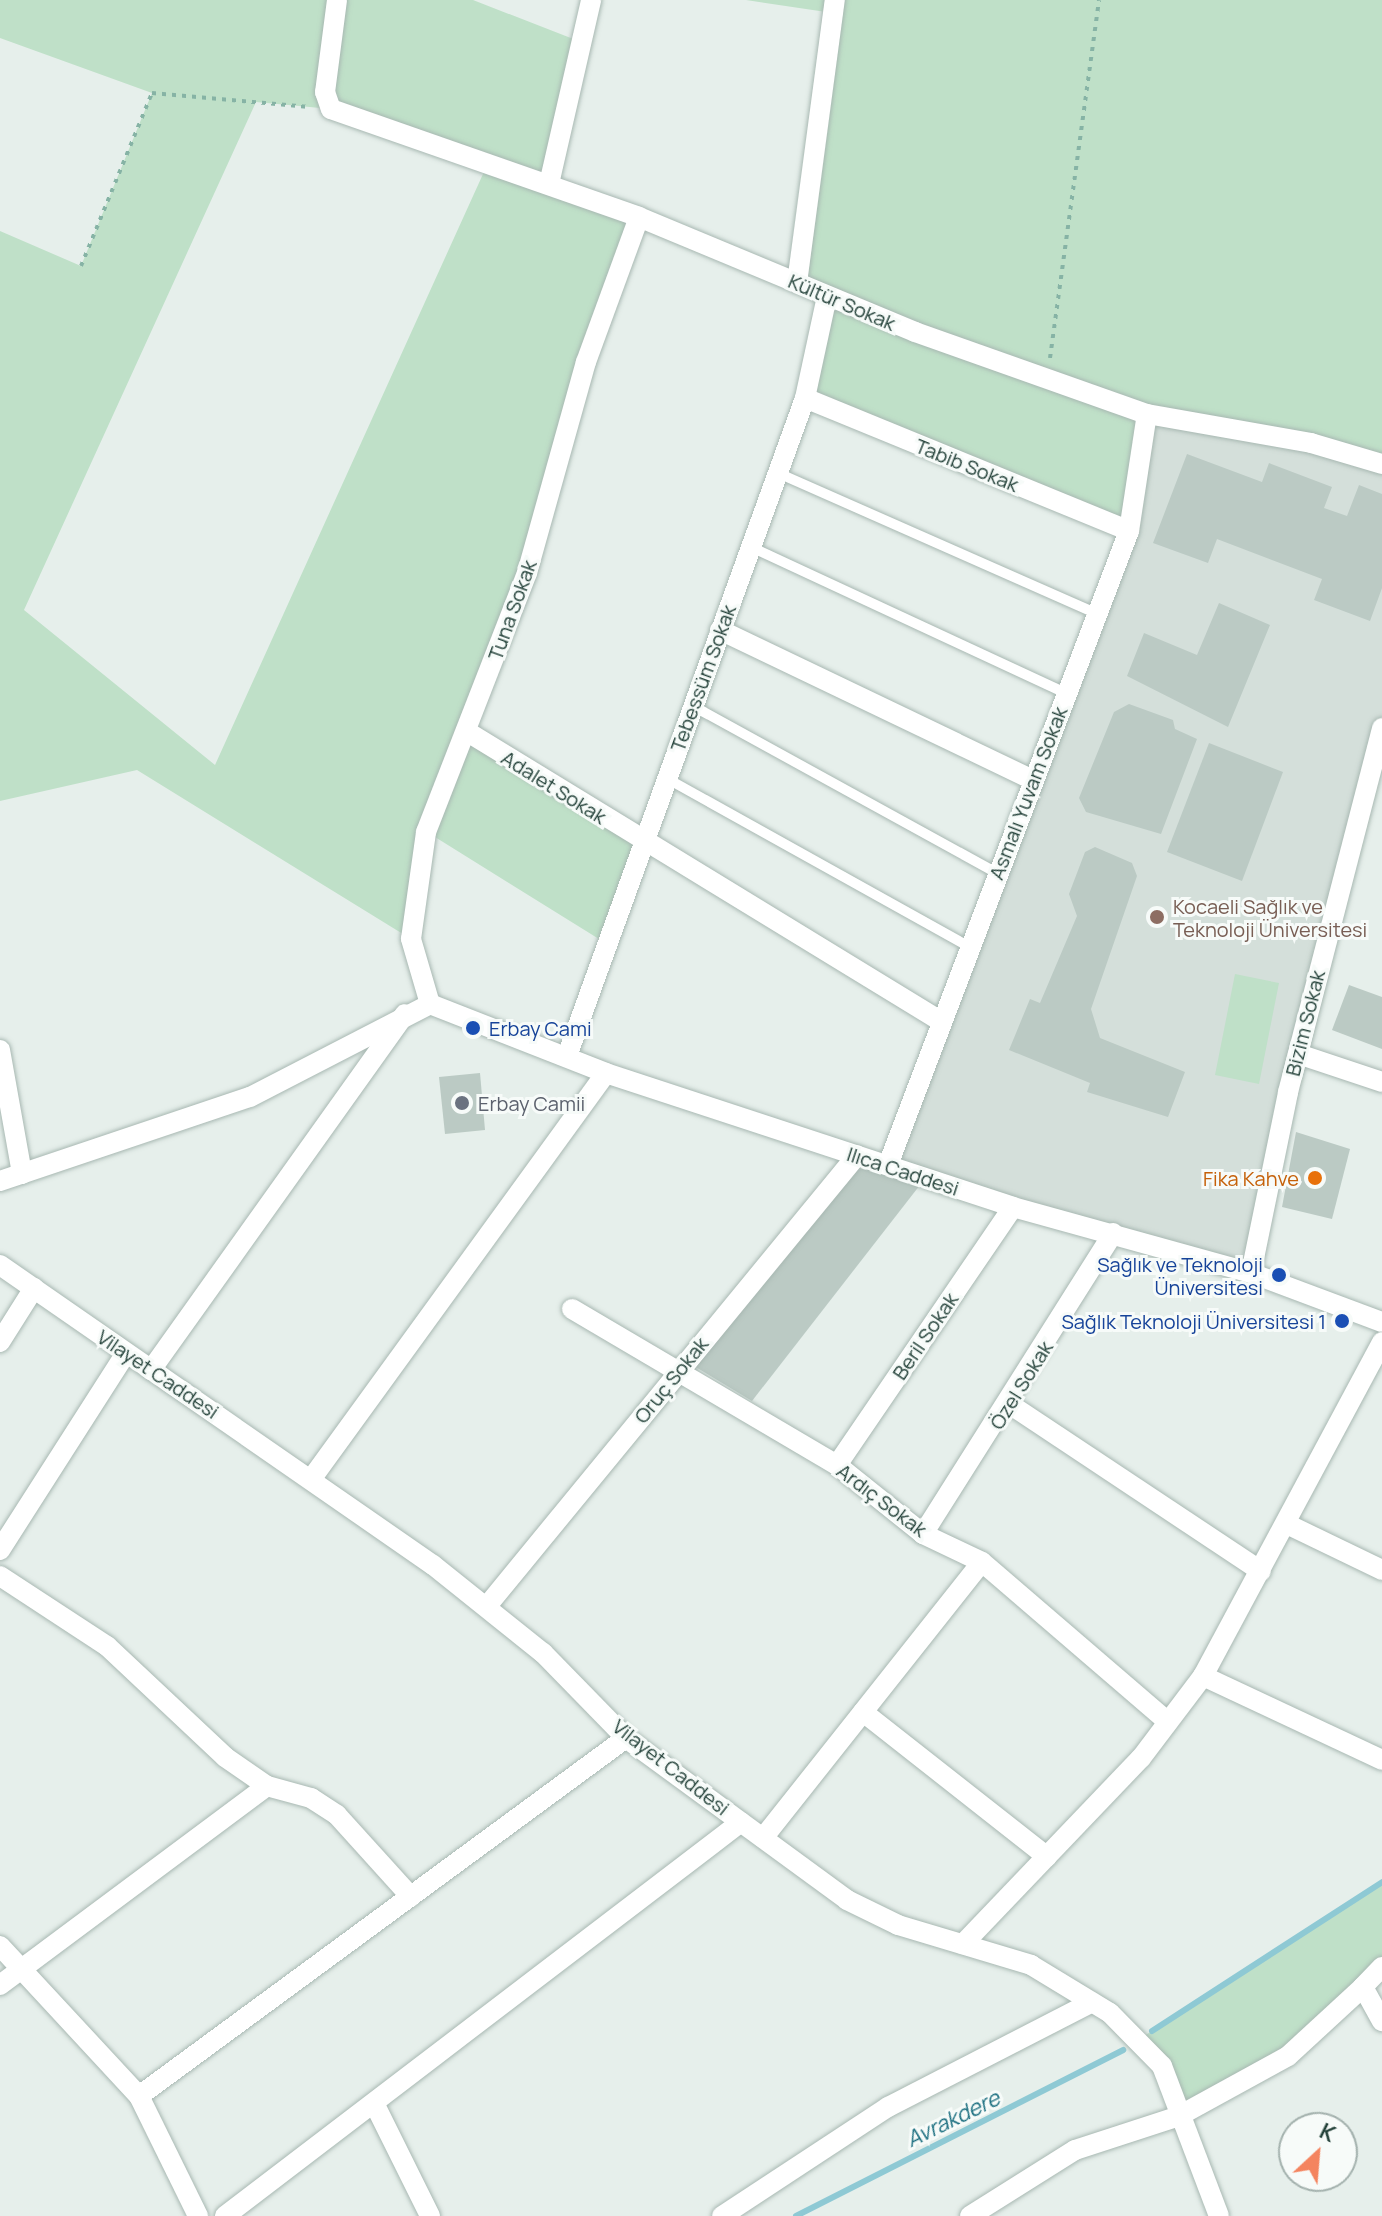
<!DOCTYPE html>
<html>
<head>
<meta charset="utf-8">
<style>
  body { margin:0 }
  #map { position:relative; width:1382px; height:2216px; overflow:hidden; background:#e6efeb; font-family:Manrope,sans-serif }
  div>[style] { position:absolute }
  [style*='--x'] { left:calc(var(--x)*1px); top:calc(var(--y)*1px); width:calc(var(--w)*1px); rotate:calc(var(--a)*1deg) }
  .built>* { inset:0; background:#d4dfda }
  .green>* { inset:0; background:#bfe0c8 }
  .stream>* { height:6px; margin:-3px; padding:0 3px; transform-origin:3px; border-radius:3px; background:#8ec9d4 }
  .building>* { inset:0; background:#bbcac4 }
  .path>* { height:4px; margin-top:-2px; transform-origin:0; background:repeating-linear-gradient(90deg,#86b3a5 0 4px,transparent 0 10px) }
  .roads { filter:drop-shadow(0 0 2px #a8b8b2) drop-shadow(0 0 2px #a8b8b2) }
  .lane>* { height:10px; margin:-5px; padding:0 5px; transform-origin:5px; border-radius:5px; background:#fff }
  .street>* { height:20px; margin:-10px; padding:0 10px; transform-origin:10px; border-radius:10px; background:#fff }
  .dots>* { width:22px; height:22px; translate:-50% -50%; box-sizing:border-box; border:4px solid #f7fbf9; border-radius:50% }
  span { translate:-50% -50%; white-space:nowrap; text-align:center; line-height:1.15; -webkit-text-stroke:6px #f7fbf9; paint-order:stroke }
  .street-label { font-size:20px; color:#24423a }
  .education-label { font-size:20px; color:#785e54 }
  .left { translate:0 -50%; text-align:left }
  .transit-label { font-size:20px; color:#164399 }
  .right { translate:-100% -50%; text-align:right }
  .worship-label { font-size:20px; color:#5b616d }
  .food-label { font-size:20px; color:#c56008 }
  .water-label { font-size:22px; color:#1c6f80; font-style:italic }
  .north { position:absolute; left:1278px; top:2112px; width:80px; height:80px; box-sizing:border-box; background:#f7fbf9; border:2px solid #a3b1ad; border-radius:50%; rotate:26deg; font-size:22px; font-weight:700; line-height:32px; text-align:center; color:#24423a }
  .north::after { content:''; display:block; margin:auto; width:28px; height:36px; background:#f4845f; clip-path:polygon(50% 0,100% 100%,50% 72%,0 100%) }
</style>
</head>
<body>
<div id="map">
  <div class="built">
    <i style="clip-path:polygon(1147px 414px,1382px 464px,1382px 729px,1251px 1273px,888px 1165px,1129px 532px)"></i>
  </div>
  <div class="green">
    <i style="clip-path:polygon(evenodd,0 0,473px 0,581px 42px,549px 184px,639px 217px,466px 731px,642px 843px,607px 944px,427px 832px,411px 939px,137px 770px,0 801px,0 231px,81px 266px,152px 93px,0 38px,0 0,256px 102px,331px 109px,488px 163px,215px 765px,24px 610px,256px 102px)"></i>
    <i style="clip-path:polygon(746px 0,1382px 0,1382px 464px,1148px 414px,1129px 531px,805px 398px,827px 296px,797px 283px,833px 13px)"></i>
    <i style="clip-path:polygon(1235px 974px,1279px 983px,1259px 1084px,1215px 1075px)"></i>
    <i style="clip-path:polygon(1382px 1882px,1382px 1967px,1288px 2056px,1179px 2116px,1138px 2040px)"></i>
  </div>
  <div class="stream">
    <i style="--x:1152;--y:2031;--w:274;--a:-32.9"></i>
    <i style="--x:796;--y:2216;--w:367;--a:-26.9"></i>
  </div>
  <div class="building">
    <i style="clip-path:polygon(1187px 454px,1262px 482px,1269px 463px,1332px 487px,1324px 508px,1347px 516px,1359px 485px,1382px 494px,1382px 588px,1370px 621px,1314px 600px,1322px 579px,1217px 539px,1208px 563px,1153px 543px)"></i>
    <i style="clip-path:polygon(1219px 603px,1270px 625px,1228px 727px,1127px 676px,1144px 633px,1197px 655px)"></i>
    <i style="clip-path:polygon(1129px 704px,1173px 720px,1175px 729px,1197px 739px,1161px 834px,1086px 812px,1079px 798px,1114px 712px)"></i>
    <i style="clip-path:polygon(1209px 743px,1283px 772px,1242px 881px,1167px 852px)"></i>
    <i style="clip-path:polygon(1095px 847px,1132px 863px,1137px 876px,1091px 1009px,1100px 1038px,1185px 1072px,1168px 1117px,1087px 1092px,1090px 1083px,1009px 1050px,1030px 999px,1040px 1003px,1077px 916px,1069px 894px,1085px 852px)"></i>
    <i style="clip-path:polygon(1349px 985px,1382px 997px,1382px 1049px,1332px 1030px)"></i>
    <i style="clip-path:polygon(480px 1073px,485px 1130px,445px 1134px,439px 1077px)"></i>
    <i style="clip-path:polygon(1296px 1132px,1350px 1149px,1332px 1219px,1282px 1207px)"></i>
    <i style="clip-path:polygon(859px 1166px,920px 1185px,752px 1401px,694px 1366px)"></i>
  </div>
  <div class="path">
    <i style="--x:81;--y:266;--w:187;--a:-67.7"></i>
    <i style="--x:152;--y:93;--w:158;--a:5.1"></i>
    <i style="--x:1050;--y:358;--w:361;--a:-82.2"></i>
  </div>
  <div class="roads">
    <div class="lane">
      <i style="--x:778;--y:473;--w:349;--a:23.8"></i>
      <i style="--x:751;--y:547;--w:347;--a:24.9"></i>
      <i style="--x:693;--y:706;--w:348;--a:28.8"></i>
      <i style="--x:666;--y:778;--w:348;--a:29.1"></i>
    </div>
    <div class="street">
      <i style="--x:337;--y:0;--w:93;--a:97.4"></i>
      <i style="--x:325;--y:92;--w:18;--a:71"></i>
      <i style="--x:331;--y:109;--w:326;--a:19.3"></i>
      <i style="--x:639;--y:217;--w:299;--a:22.6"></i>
      <i style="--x:915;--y:332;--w:246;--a:19.5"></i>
      <i style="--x:1147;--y:414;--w:167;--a:10"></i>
      <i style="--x:1311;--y:443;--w:74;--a:16.5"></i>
      <i style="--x:549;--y:184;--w:189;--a:-77.1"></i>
      <i style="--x:797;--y:283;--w:286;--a:-82.4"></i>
      <i style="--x:805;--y:398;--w:350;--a:22.3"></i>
      <i style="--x:720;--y:630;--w:347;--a:25.6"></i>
      <i style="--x:466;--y:731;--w:558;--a:31.44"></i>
      <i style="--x:430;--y:1004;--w:189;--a:21.4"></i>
      <i style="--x:606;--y:1073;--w:428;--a:18.2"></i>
      <i style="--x:1013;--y:1207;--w:247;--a:15.5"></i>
      <i style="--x:1251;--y:1273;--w:140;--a:20.5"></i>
      <i style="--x:430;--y:1004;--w:68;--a:-106.3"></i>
      <i style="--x:411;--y:939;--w:108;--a:-82"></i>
      <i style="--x:426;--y:832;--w:278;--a:-68.7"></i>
      <i style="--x:527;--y:573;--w:219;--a:-74.4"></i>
      <i style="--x:586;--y:362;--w:154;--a:-69.9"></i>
      <i style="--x:0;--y:1050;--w:126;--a:79.9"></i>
      <i style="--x:1298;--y:1054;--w:89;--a:18.4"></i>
      <i style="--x:567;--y:1056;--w:700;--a:-70.11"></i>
      <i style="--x:805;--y:398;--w:104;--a:-77.8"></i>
      <i style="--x:888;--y:1165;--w:678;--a:-69.19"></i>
      <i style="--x:1129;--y:531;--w:118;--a:-81.3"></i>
      <i style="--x:0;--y:1181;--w:264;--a:-18.6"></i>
      <i style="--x:250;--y:1097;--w:203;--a:-27.3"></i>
      <i style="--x:0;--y:1265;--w:527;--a:34.72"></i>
      <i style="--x:433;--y:1565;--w:141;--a:38.7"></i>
      <i style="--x:543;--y:1653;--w:119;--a:45.7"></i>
      <i style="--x:626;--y:1738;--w:274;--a:36.2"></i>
      <i style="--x:847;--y:1900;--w:57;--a:26.1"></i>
      <i style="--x:898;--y:1925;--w:139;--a:16.7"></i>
      <i style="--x:1031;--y:1965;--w:92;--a:31.3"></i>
      <i style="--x:1110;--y:2013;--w:74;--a:45.5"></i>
      <i style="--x:1162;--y:2066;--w:160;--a:69.2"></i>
      <i style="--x:1251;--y:1273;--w:185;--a:-78.4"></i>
      <i style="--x:1288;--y:1092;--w:376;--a:-75.5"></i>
      <i style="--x:572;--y:1309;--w:308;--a:30.5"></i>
      <i style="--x:837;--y:1465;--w:110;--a:38.7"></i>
      <i style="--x:923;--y:1534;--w:65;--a:25.4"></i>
      <i style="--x:982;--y:1562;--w:245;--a:40.7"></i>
      <i style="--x:0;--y:1342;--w:64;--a:-57.8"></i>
      <i style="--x:151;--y:1370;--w:437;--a:-54.5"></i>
      <i style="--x:1011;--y:1405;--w:300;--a:33.6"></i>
      <i style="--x:837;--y:1465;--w:312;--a:-55.7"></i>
      <i style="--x:312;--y:1478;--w:500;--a:-54.02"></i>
      <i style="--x:1287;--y:1524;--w:106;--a:25.8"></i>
      <i style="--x:923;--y:1534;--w:356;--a:-57.7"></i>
      <i style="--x:0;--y:1550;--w:234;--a:-57.4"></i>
      <i style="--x:0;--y:1576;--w:128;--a:33.2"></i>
      <i style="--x:107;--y:1646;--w:162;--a:43.2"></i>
      <i style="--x:225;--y:1757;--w:51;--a:34.6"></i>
      <i style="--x:267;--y:1786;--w:46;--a:15.3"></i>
      <i style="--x:311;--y:1798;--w:31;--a:33"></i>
      <i style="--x:337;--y:1815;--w:110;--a:47.9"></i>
      <i style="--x:487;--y:1606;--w:583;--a:-50.63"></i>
      <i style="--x:1203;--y:1676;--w:198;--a:25.1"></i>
      <i style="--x:863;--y:1712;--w:234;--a:38.2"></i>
      <i style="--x:763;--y:1838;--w:352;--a:-51.6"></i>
      <i style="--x:963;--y:1944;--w:257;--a:-46.3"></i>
      <i style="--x:1141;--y:1758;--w:103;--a:-52.9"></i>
      <i style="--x:1203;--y:1676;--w:379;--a:-61.8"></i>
      <i style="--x:0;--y:1946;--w:205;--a:47.2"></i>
      <i style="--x:139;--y:2096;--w:134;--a:63.8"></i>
      <i style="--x:1382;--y:1967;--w:28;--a:134"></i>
      <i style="--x:1363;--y:1987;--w:39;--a:61"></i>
      <i style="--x:0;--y:1985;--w:333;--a:-36.7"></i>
      <i style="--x:139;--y:2096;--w:604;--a:-36.32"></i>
      <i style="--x:374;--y:2103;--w:126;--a:63.6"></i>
      <i style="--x:225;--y:2216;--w:649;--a:-37.36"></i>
      <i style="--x:722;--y:2216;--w:199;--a:-33.3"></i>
      <i style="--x:888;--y:2107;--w:229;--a:-27.2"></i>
      <i style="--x:970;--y:2216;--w:124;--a:-32.2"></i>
      <i style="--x:1075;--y:2150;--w:109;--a:-18.1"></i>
      <i style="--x:1179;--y:2116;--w:124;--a:-28.8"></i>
      <i style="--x:1288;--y:2056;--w:102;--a:-42.6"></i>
    </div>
  </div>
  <div class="dots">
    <i style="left:1157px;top:917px;background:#8d6e63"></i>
    <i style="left:473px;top:1028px;background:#1a4fb4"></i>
    <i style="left:462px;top:1103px;background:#6b7280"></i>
    <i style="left:1315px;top:1178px;background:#e8710a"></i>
    <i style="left:1279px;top:1275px;background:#1a4fb4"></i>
    <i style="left:1342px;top:1321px;background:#1a4fb4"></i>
  </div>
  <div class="street-label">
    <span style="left:842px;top:302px;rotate:23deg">Kültür Sokak</span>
    <span style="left:967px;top:465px;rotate:22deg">Tabib Sokak</span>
    <span style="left:512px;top:610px;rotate:-70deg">Tuna Sokak</span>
    <span style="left:703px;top:678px;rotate:-70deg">Tebessüm Sokak</span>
    <span style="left:554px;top:787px;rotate:32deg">Adalet Sokak</span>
    <span style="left:1028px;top:793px;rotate:-69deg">Asmalı Yuvam Sokak</span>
    <span style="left:1305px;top:1023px;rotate:-76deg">Bizim Sokak</span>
    <span style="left:903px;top:1171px;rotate:18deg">Ilıca Caddesi</span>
    <span style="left:925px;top:1336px;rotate:-56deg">Beril Sokak</span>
    <span style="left:158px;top:1374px;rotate:34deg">Vilayet Caddesi</span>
    <span style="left:671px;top:1380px;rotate:-51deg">Oruç Sokak</span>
    <span style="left:1021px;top:1385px;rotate:-58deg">Özel Sokak</span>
    <span style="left:882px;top:1500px;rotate:37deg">Ardıç Sokak</span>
    <span style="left:671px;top:1767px;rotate:38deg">Vilayet Caddesi</span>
  </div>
  <div class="education-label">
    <span class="left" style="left:1173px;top:918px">Kocaeli Sağlık ve<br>Teknoloji Üniversitesi</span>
  </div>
  <div class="transit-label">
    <span class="left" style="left:489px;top:1028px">Erbay Cami</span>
    <span class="right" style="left:1263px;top:1276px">Sağlık ve Teknoloji<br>Üniversitesi</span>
    <span class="right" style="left:1326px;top:1321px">Sağlık Teknoloji Üniversitesi 1</span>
  </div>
  <div class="worship-label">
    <span class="left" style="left:478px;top:1103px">Erbay Camii</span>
  </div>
  <div class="food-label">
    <span class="right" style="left:1299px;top:1178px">Fika Kahve</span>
  </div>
  <div class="water-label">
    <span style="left:953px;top:2119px;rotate:-26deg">Avrakdere</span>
  </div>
  <div class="north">K</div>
</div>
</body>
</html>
